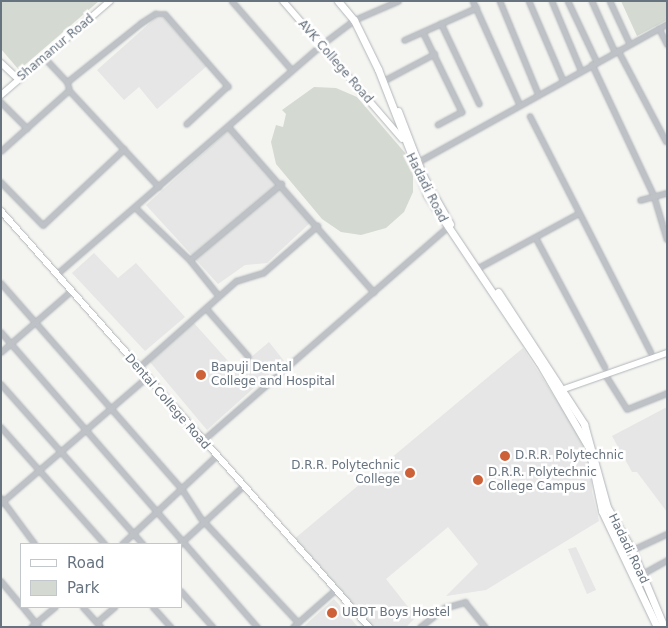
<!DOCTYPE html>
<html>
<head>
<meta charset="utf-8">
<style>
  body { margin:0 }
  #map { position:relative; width:668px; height:628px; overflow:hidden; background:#f4f5f1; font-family:"DejaVu Sans",sans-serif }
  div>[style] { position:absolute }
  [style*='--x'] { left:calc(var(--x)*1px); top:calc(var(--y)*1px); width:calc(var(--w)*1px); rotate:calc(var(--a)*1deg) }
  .built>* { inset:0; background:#e5e6e5 }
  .green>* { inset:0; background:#d4d9d1 }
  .roads { filter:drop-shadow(0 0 1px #b1b5b9) drop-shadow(0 0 1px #b1b5b9) }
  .street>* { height:4.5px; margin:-2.25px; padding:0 2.25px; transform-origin:2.25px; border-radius:2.25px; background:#bec1c5 }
  .secondary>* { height:6px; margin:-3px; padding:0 3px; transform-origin:3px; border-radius:3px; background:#fff }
  .primary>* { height:7px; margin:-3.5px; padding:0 3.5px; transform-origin:3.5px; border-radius:3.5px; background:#fff }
  .dots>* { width:14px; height:14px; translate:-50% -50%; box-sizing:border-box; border:2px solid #fff; border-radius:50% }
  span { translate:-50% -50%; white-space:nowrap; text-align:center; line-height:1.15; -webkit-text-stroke:5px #fff; paint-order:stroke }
  .street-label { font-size:12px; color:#67737f }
  .poi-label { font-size:12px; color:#67737f }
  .left { translate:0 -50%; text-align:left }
  .right { translate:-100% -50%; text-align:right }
  .frame { position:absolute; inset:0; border:2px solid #67737f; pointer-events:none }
  .legend { position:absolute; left:20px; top:543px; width:162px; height:65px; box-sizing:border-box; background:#fff; border:1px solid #c2c7cc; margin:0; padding:6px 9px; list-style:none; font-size:15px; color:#67737f }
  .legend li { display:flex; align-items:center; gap:10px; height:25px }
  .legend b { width:25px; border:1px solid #c2c7cc }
</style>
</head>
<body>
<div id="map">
  <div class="built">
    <i style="clip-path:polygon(160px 14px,207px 66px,157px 109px,139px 87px,124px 100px,97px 70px)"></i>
    <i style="clip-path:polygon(229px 130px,310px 223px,267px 263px,245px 265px,218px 284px,146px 205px)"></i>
    <i style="clip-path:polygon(94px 253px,118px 278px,136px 263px,185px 317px,145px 351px,72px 273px)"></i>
    <i style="clip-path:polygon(193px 322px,245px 380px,237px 369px,269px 342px,284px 361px,207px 430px,150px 362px)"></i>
    <i style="clip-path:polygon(523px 348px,590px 452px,592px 492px,599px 521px,486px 590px,446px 596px,478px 564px,448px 527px,386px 579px,416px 617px,406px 627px,373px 627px,293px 540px)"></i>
    <i style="clip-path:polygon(667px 407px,667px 512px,637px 472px,632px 472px,612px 436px)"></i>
    <i style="clip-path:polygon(576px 547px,596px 590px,587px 594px,568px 549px)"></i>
    <i style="clip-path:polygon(334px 599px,358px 627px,303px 627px)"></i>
  </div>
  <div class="green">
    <i style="clip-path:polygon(1px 1px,99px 1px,19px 70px,1px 49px)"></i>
    <i style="clip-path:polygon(621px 1px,667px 1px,667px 20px,637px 36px)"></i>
    <i style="clip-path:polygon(314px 87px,336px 88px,357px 97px,406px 154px,413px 172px,413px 192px,404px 212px,386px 228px,361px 235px,341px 232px,322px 219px,276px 164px,271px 142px,276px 125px,283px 127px,286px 114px,282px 110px)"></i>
  </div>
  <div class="roads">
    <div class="street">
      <i style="--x:232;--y:1;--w:91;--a:49"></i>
      <i style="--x:473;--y:1;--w:112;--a:65.7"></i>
      <i style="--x:500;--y:1;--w:100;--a:67.6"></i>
      <i style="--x:529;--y:1;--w:86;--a:66.7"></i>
      <i style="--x:552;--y:1;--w:75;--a:67.2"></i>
      <i style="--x:568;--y:1;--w:68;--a:64.6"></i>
      <i style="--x:592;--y:1;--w:56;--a:65.7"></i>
      <i style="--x:610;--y:1;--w:47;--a:65.1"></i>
      <i style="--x:441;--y:23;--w:89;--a:64.6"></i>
      <i style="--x:659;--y:28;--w:18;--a:63"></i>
      <i style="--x:423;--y:32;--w:89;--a:64"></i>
      <i style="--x:462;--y:112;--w:27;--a:152"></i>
      <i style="--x:404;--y:40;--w:79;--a:-24"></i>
      <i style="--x:618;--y:50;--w:103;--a:62.2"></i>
      <i style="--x:44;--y:57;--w:34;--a:47"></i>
      <i style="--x:67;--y:82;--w:95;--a:-38.6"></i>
      <i style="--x:141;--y:23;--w:17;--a:-33"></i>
      <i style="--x:155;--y:14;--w:10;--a:0"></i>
      <i style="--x:165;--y:14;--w:96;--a:48.8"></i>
      <i style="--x:228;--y:86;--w:56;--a:137.2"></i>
      <i style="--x:592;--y:64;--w:146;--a:64.8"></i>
      <i style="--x:654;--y:196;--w:45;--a:73.2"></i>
      <i style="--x:383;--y:81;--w:58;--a:-27.9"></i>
      <i style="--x:69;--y:90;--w:132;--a:47.1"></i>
      <i style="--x:1;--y:102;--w:37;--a:45"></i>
      <i style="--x:530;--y:116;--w:265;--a:62.9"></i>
      <i style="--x:228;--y:126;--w:221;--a:48.7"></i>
      <i style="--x:1;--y:151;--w:91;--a:-41.9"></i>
      <i style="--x:69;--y:90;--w:8;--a:-104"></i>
      <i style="--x:416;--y:163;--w:287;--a:-29"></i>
      <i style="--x:1;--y:182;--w:60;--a:45.7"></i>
      <i style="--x:43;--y:225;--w:111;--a:-43.2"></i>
      <i style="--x:640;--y:200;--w:28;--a:-15"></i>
      <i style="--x:135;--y:207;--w:76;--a:43.9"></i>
      <i style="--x:190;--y:260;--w:46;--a:51.1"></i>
      <i style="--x:536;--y:238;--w:146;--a:61.9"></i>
      <i style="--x:190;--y:260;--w:119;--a:-39.9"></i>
      <i style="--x:476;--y:269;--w:117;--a:-28.5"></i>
      <i style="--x:58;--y:273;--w:348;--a:-40.9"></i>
      <i style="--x:321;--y:45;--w:41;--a:-37.1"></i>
      <i style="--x:354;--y:20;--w:48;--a:-23.4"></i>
      <i style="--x:1;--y:283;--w:274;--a:48.7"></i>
      <i style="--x:182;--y:489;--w:33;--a:57"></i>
      <i style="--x:200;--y:517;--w:144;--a:47"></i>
      <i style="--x:206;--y:308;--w:64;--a:48.8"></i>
      <i style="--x:1;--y:332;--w:391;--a:49"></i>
      <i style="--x:1;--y:352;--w:94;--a:-41.1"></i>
      <i style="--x:138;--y:368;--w:131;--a:-41.6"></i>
      <i style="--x:236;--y:281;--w:28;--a:-17"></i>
      <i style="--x:263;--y:273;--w:72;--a:-41"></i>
      <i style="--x:605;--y:374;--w:41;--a:57.8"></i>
      <i style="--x:627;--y:409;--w:43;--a:-21.8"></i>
      <i style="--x:1;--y:384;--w:214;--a:48.4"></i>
      <i style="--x:1;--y:427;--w:157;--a:48.4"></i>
      <i style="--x:201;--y:442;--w:329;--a:-41.1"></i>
      <i style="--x:1;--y:498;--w:57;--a:53.5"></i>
      <i style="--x:1;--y:503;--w:191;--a:-40.8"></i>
      <i style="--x:122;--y:544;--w:127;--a:-43.1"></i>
      <i style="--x:180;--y:544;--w:84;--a:-42.6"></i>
      <i style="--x:632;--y:550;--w:38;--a:-25"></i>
      <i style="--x:642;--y:574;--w:29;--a:-29"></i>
      <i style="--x:1;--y:581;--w:31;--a:50"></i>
      <i style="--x:181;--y:591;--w:48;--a:48.4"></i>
      <i style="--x:23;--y:607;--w:26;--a:51"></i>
      <i style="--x:83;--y:607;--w:27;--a:48"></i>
      <i style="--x:153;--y:607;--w:27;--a:48"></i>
      <i style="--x:97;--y:622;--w:23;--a:-41"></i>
      <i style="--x:31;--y:627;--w:31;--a:-40"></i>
      <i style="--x:293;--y:627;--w:56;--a:-41.4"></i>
      <i style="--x:420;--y:627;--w:31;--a:-38"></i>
      <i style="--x:444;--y:608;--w:22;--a:-16"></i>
      <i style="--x:465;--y:602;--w:32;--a:51"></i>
    </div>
    <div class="secondary">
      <i style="--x:283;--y:1;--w:182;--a:49.2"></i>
      <i style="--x:1;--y:63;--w:23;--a:43"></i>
      <i style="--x:1;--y:95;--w:144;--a:-40.8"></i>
      <i style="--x:1;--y:211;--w:555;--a:48.5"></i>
      <i style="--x:564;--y:389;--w:109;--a:-19.3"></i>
    </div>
    <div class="primary">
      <i style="--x:338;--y:1;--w:25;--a:50"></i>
      <i style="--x:354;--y:20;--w:55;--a:63.9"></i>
      <i style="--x:378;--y:69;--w:135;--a:68.7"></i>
      <i style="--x:427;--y:195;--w:201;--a:56.2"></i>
      <i style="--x:539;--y:362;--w:99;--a:59.8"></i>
      <i style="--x:589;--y:448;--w:64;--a:78.3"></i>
      <i style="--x:602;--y:511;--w:128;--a:64.6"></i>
      <i style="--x:398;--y:111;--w:70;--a:69"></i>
      <i style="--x:423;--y:176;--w:55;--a:60.6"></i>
      <i style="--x:498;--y:292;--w:158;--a:56.9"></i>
      <i style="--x:584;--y:424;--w:86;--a:74.5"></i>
      <i style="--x:607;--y:507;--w:50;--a:59.8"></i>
      <i style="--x:632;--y:550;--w:83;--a:67.4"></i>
    </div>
  </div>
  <div class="dots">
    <i style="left:201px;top:375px;background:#cd6239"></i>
    <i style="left:505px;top:456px;background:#cd6239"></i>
    <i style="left:410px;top:473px;background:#cd6239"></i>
    <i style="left:478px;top:480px;background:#cd6239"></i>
    <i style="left:332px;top:613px;background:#cd6239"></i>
  </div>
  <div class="street-label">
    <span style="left:56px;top:48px;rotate:-40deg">Shamanur Road</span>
    <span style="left:335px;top:62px;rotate:49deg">AVK College Road</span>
    <span style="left:426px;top:188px;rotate:63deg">Hadadi Road</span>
    <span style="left:167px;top:402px;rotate:49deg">Dental College Road</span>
    <span style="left:628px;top:549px;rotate:64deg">Hadadi Road</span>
  </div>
  <div class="poi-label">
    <span class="left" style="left:211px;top:375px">Bapuji Dental<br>College and Hospital</span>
    <span class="left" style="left:515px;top:456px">D.R.R. Polytechnic</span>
    <span class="right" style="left:400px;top:473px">D.R.R. Polytechnic<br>College</span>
    <span class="left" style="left:488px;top:480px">D.R.R. Polytechnic<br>College Campus</span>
    <span class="left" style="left:342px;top:613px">UBDT Boys Hostel</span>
  </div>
  <div class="frame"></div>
  <ul class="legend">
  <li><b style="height:6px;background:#fff"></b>Road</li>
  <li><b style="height:14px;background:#d4d9d1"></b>Park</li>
  </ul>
</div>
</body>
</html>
